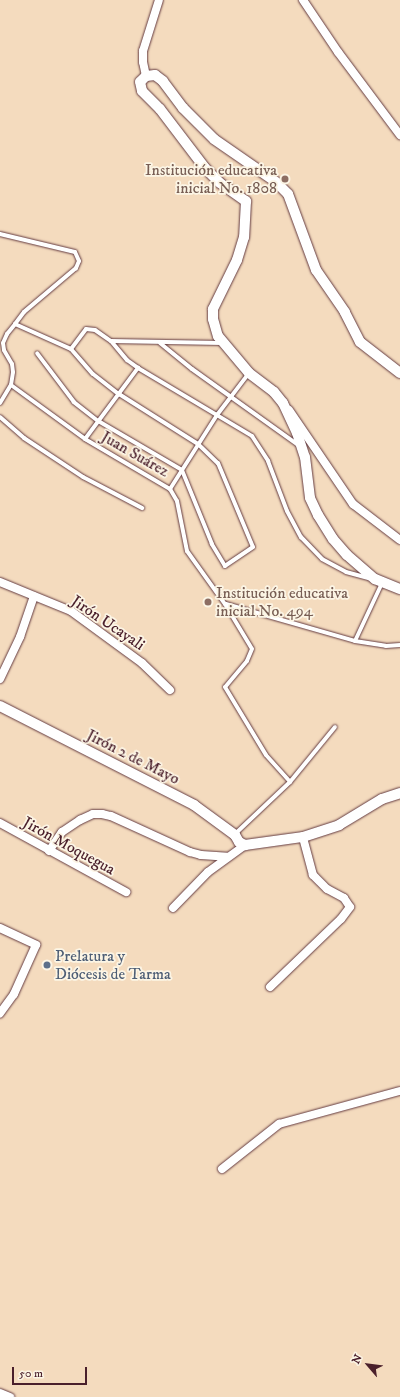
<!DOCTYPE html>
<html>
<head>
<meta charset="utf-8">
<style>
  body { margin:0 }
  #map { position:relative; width:400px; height:1397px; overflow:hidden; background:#f4dbbe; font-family:"IM FELL DW Pica",serif }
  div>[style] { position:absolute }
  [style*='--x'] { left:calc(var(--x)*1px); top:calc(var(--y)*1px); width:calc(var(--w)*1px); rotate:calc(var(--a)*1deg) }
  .roads { filter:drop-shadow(0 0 1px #643b41) drop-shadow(0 0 1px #643b41) }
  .service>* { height:4px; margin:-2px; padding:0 2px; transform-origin:2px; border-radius:2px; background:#fff }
  .minor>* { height:8px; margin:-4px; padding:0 4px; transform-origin:4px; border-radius:4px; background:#fff }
  .tertiary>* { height:10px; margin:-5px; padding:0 5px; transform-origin:5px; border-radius:5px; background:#fff }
  .dots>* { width:11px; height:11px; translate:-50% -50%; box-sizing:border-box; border:2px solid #fcf5e5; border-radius:50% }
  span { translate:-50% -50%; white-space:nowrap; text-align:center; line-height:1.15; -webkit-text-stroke:3.5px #fcf5e5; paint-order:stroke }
  .education-label { font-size:16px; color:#785e54 }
  .right { translate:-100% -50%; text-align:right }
  .left { translate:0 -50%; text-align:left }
  .street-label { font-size:16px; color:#4a1f2b }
  .service-label { font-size:16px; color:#4e5e75 }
  .north { position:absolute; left:348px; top:1345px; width:40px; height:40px; -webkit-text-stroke:3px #fcf5e5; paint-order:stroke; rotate:298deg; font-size:11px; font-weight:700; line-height:16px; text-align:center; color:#4a1f2b }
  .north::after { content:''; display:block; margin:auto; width:14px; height:18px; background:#4a1f2b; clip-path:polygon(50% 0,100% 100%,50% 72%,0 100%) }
  .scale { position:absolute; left:12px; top:1367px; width:75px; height:18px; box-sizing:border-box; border:2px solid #4a1f2b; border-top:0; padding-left:5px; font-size:12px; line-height:14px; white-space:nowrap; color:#4a1f2b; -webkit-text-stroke:3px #fcf5e5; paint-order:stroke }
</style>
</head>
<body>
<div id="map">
  <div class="roads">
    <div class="service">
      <i style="--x:0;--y:234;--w:77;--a:13.5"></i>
      <i style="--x:75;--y:252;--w:10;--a:66"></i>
      <i style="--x:79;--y:261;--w:8;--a:113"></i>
      <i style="--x:76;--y:268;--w:68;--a:139.8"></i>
      <i style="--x:24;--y:312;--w:15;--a:127"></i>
      <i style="--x:111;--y:341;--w:25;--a:50"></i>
      <i style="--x:127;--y:360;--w:14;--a:36"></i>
      <i style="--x:138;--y:368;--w:133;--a:30.8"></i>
      <i style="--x:252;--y:436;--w:30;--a:57"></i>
      <i style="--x:268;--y:461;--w:53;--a:69.2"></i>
      <i style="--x:287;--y:511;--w:30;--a:62"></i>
      <i style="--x:301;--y:537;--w:30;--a:46"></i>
      <i style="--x:322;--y:559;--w:27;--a:28"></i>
      <i style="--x:346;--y:572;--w:24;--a:15"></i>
      <i style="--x:160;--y:343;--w:41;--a:39.1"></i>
      <i style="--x:192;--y:369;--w:130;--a:35.6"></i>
      <i style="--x:71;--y:349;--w:25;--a:-53"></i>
      <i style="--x:86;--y:329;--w:9;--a:6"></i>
      <i style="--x:95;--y:330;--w:19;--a:35"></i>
      <i style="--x:111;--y:341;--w:111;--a:1"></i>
      <i style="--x:11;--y:385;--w:92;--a:36.1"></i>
      <i style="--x:85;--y:439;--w:99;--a:30.5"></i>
      <i style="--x:170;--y:489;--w:14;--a:60"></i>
      <i style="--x:177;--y:501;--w:51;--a:78.7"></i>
      <i style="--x:187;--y:551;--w:65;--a:54.4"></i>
      <i style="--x:225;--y:604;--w:52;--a:59"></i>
      <i style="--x:252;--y:649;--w:13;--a:113"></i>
      <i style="--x:247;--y:661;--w:34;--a:130"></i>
      <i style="--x:225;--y:687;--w:79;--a:58.9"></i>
      <i style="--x:266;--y:755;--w:36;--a:48"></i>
      <i style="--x:0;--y:403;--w:21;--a:-59"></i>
      <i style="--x:11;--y:385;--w:13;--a:-81"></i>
      <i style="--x:13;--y:372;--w:8;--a:-97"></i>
      <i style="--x:12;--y:364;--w:16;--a:-120"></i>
      <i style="--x:4;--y:350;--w:7;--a:-98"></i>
      <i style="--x:3;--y:343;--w:10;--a:-66"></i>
      <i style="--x:7;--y:334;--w:13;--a:-51"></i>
      <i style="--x:15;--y:324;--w:61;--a:24.1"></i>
      <i style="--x:71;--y:349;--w:33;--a:49"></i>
      <i style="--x:93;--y:374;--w:33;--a:38"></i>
      <i style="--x:119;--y:394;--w:93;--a:32.3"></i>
      <i style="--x:198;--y:444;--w:28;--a:44"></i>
      <i style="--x:218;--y:463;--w:91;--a:67.4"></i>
      <i style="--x:253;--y:547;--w:34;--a:146"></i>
      <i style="--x:225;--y:566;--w:26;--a:-121"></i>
      <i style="--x:212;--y:544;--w:80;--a:-112.1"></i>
      <i style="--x:182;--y:470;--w:97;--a:-149.7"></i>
      <i style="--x:98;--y:421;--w:31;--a:-142"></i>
      <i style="--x:74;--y:402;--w:61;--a:-127.1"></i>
      <i style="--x:0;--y:417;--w:32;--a:41"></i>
      <i style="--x:24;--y:438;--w:71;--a:33.5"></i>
      <i style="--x:83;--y:477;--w:67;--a:27.7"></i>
      <i style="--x:85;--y:439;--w:89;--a:-53.3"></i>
      <i style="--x:170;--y:489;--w:88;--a:-57.6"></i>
      <i style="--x:217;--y:415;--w:53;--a:-52.7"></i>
      <i style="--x:226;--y:604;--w:134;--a:16"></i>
      <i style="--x:355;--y:641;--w:31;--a:9"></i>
      <i style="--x:386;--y:646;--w:14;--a:-4"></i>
      <i style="--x:355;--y:641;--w:64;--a:-65"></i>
      <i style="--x:235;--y:834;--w:76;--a:-43.4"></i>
      <i style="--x:290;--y:782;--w:71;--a:-50.7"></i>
    </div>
    <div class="minor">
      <i style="--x:303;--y:0;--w:63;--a:56.1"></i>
      <i style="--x:338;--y:52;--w:104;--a:53.2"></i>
      <i style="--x:146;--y:76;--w:14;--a:-102"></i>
      <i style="--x:143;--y:62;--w:11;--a:-90"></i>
      <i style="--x:143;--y:51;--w:53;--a:-72.6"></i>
      <i style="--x:289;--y:410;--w:114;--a:55.8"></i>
      <i style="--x:353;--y:504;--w:59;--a:37.5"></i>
      <i style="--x:0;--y:582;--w:77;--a:22.2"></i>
      <i style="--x:71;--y:611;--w:88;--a:36.2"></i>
      <i style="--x:142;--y:663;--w:39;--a:44"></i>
      <i style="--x:0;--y:679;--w:47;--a:-64.5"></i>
      <i style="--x:20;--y:637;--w:43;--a:-71.1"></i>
      <i style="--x:0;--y:823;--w:144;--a:28.7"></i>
      <i style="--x:49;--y:851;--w:23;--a:-56"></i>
      <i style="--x:62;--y:832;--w:22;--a:-34"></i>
      <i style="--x:80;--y:820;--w:14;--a:-25"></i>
      <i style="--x:93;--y:814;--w:9;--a:0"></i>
      <i style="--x:102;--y:814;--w:9;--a:13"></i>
      <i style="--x:111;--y:816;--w:87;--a:24.5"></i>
      <i style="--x:190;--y:852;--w:11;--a:15"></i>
      <i style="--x:201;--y:855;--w:26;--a:4"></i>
      <i style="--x:173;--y:908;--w:50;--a:-45.8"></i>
      <i style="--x:208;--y:872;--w:46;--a:-36.1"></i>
      <i style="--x:0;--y:928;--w:40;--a:25"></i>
      <i style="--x:36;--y:945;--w:54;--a:114.2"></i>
      <i style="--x:14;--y:994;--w:24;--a:126"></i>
      <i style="--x:270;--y:987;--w:98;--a:-43.8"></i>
      <i style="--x:341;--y:919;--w:15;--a:-53"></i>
      <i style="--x:350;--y:907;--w:11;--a:-124"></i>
      <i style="--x:344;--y:898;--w:19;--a:-152"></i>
      <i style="--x:327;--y:889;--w:20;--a:-135"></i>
      <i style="--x:313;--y:875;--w:39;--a:-105"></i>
      <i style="--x:222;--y:1169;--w:73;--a:-38.3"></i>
      <i style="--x:279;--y:1124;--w:125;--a:-15.3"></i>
      <i style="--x:0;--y:1393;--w:11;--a:22"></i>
    </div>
    <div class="tertiary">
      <i style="--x:400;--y:373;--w:51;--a:-142.2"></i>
      <i style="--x:360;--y:342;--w:34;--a:-117"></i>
      <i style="--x:345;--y:312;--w:51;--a:-124.6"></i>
      <i style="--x:316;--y:270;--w:81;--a:-110.2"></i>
      <i style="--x:288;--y:194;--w:17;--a:-135"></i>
      <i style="--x:276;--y:182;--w:75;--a:-145.3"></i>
      <i style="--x:214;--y:139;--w:44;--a:-135"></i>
      <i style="--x:183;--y:108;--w:34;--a:-127"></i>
      <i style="--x:163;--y:81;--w:10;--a:-143"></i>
      <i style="--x:155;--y:75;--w:9;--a:174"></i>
      <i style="--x:146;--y:76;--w:8;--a:135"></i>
      <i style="--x:140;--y:82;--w:9;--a:77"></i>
      <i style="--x:142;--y:91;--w:25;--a:45"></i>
      <i style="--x:160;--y:109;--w:74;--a:52.7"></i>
      <i style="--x:205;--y:168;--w:21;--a:45"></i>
      <i style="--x:220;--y:183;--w:32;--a:35"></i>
      <i style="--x:246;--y:201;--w:36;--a:93"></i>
      <i style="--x:244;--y:237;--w:24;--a:107"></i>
      <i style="--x:237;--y:260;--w:55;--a:116.1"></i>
      <i style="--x:213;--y:309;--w:10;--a:90"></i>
      <i style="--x:213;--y:319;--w:18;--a:74"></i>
      <i style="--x:218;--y:336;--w:48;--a:50"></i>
      <i style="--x:249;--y:373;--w:31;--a:37"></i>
      <i style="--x:274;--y:392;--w:14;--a:51"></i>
      <i style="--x:283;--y:403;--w:33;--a:65"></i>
      <i style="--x:297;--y:433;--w:25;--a:72"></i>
      <i style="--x:305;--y:457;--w:41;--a:83"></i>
      <i style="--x:310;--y:498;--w:19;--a:65"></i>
      <i style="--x:318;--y:515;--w:28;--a:58"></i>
      <i style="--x:333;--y:539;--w:21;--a:49"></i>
      <i style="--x:347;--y:555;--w:37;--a:41"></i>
      <i style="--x:375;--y:579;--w:27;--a:22"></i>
      <i style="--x:0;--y:706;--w:218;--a:27"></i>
      <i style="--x:194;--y:805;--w:51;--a:36.2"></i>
      <i style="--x:235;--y:835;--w:8;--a:60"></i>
      <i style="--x:239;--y:842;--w:7;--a:27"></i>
      <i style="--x:245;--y:845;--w:59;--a:-7.9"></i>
      <i style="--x:303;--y:837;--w:38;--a:-18"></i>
      <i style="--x:339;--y:825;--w:50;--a:-31.2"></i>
      <i style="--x:382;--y:799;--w:19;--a:-18"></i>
    </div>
  </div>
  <div class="dots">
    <i style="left:285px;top:179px;background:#8d6e63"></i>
    <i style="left:208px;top:602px;background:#8d6e63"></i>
    <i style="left:47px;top:965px;background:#5c6f8a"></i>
  </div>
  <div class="education-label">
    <span class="right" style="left:277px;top:179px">Institución educativa<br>inicial No. 1808</span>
    <span class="left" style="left:216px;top:602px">Institución educativa<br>inicial No. 494</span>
  </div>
  <div class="street-label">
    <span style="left:135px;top:454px;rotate:30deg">Juan Suárez</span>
    <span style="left:108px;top:623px;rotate:34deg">Jirón Ucayali</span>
    <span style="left:133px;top:757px;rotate:27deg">Jirón 2 de Mayo</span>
    <span style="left:69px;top:846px;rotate:29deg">Jirón Moquegua</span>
  </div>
  <div class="service-label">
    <span class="left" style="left:55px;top:965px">Prelatura y<br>Diócesis de Tarma</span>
  </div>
  <div class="north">N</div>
  <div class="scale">50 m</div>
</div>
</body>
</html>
